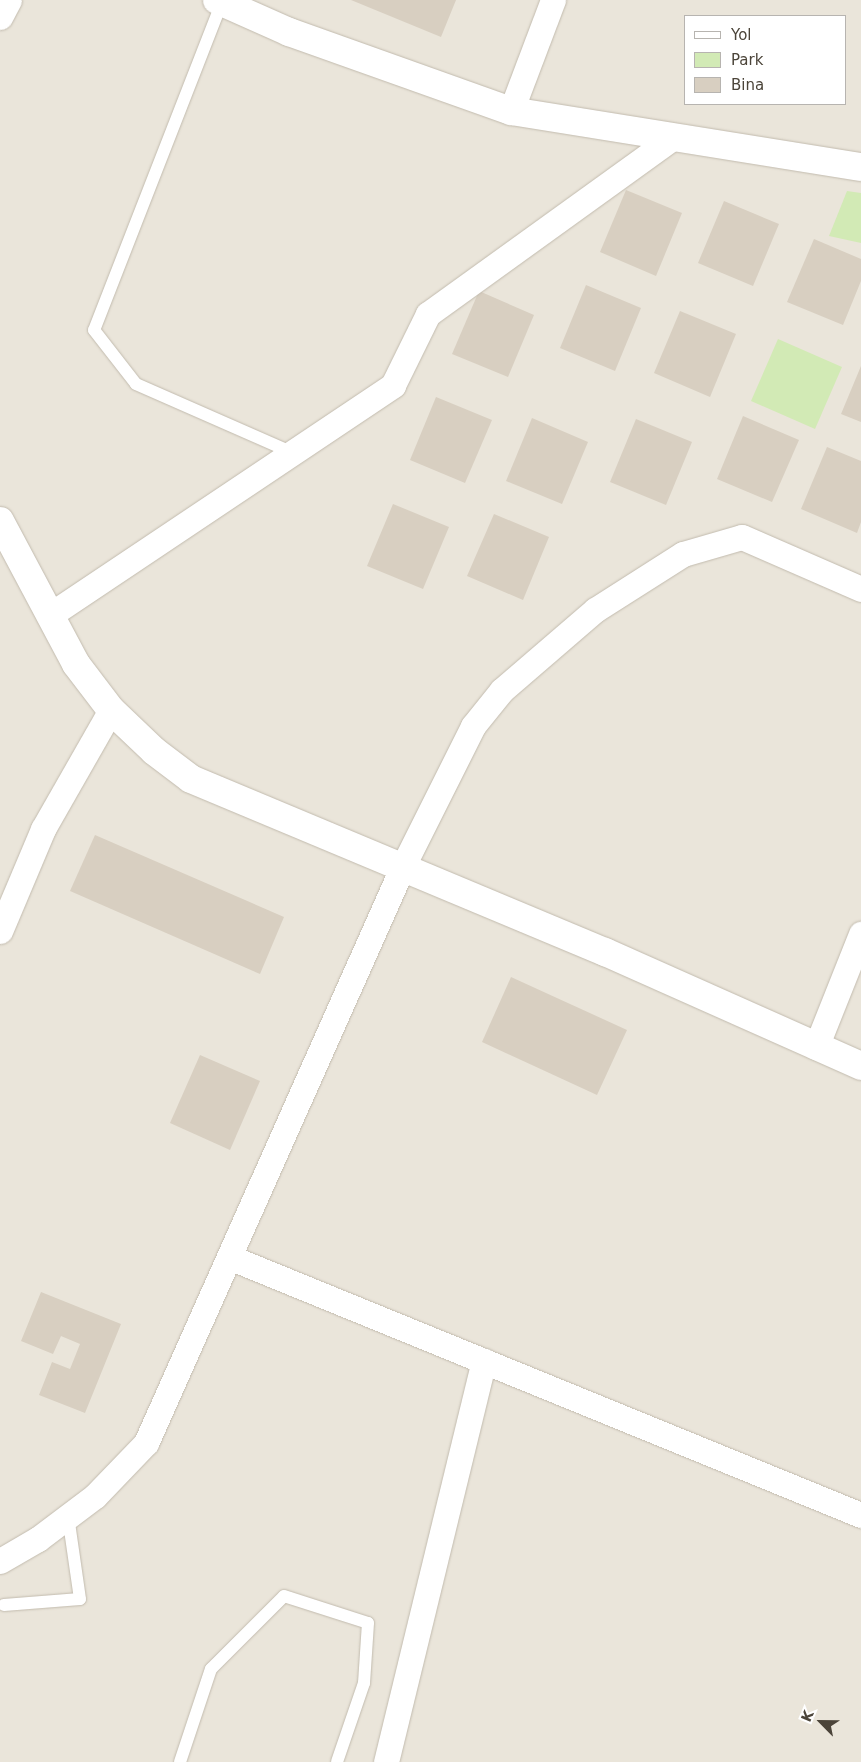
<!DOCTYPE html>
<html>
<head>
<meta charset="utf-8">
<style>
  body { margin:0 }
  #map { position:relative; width:861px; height:1762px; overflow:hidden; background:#f6f3ec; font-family:"DejaVu Sans",sans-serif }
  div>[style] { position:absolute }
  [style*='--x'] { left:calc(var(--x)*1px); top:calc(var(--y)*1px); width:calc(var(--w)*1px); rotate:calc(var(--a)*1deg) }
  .residential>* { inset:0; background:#eae5da }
  .green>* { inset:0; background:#d2eab5 }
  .building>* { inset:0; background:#d8cfc1 }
  .roads { filter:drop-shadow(0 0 1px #c2bbae) drop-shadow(0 0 1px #c2bbae) }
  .service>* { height:12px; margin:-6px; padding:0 6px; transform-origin:6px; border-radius:6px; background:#fff }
  .minor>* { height:25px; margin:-12.5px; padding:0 12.5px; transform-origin:12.5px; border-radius:12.5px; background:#fff }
  .tertiary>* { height:28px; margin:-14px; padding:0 14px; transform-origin:14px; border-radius:14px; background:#fff }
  span { translate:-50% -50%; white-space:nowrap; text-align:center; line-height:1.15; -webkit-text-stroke:5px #fff; paint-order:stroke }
  .legend { position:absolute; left:684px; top:15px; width:162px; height:90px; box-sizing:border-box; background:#fff; border:1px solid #b7b4b0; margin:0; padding:6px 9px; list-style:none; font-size:15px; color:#4b4439 }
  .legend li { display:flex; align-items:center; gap:10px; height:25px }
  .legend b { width:25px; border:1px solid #b7b4b0 }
  .north { position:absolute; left:796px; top:1697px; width:50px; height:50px; -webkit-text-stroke:4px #fff; paint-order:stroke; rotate:293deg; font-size:14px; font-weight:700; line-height:20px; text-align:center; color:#4b4439 }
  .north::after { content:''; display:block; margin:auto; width:18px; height:22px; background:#4b4439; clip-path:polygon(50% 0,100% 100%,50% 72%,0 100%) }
</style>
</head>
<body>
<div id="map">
  <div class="residential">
    <i style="clip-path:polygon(evenodd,0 0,861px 0,861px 1762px,0 1762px,0 0,685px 16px,845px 16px,845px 104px,685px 104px,685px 16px)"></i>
  </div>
  <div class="green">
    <i style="clip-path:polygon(847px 191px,861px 193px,861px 243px,829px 236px)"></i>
    <i style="clip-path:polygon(778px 339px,842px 367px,815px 429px,751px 401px)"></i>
  </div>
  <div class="building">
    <i style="clip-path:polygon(351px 0,456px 0,441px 37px)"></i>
    <i style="clip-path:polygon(626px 190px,682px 213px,656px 276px,600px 252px)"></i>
    <i style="clip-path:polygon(724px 201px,779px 224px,753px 286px,698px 263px)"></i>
    <i style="clip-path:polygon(814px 239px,861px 259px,861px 281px,843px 325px,787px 302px)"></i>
    <i style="clip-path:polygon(586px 285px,641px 308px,615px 371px,560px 348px)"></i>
    <i style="clip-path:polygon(479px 291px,534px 315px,508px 377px,452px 354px)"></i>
    <i style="clip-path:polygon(680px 311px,736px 334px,710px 397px,654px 373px)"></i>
    <i style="clip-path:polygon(861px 366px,861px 422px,841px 414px)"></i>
    <i style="clip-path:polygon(436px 397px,492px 420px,465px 483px,410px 460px)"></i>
    <i style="clip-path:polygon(743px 416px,799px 440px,772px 502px,717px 479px)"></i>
    <i style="clip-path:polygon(532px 418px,588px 442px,562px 504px,506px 481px)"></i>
    <i style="clip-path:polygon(636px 419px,692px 442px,666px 505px,610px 482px)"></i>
    <i style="clip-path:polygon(827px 447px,861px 461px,861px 522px,857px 533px,801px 509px)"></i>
    <i style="clip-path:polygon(393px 504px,449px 527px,423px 589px,367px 566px)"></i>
    <i style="clip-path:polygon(494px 514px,549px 537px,523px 600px,467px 576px)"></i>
    <i style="clip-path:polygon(95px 835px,284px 917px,260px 974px,70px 891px)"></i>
    <i style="clip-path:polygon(511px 977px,627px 1030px,597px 1095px,482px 1042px)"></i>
    <i style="clip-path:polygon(200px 1055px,260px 1081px,230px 1150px,170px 1123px)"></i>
    <i style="clip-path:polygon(41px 1292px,121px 1324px,85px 1413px,39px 1395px,52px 1362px,70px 1369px,80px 1344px,61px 1336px,53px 1354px,21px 1341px)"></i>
  </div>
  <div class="roads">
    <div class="service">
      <i style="--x:222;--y:2;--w:352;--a:111.3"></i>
      <i style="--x:94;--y:330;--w:68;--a:52.1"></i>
      <i style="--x:136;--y:384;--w:171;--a:23.7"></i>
      <i style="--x:4;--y:1605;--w:76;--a:-4.5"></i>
      <i style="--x:80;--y:1599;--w:84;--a:-98.2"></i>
      <i style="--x:180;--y:1762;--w:98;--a:-71.6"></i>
      <i style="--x:211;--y:1669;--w:103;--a:-45"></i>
      <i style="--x:284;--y:1596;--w:88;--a:17.8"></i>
      <i style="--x:368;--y:1623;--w:60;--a:93.8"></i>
      <i style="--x:364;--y:1683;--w:83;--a:108.9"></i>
    </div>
    <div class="minor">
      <i style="--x:0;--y:17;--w:19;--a:-62"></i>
      <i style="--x:511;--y:111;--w:119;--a:-69.3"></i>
      <i style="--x:50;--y:615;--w:413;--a:-33.8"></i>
      <i style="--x:393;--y:385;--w:79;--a:-63.8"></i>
      <i style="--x:428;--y:314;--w:302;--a:-35.8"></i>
      <i style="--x:0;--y:931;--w:111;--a:-67.1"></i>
      <i style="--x:43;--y:829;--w:137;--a:-60.3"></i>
      <i style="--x:816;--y:1047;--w:122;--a:-68.3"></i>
      <i style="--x:229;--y:1257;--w:683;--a:22.21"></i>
      <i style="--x:0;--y:1561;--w:44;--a:-30.1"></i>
      <i style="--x:38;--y:1539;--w:71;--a:-37"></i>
      <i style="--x:95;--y:1496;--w:74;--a:-46.1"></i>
      <i style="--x:146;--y:1443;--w:632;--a:-65.99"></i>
      <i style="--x:403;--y:866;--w:157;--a:-63.4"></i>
      <i style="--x:473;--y:726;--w:46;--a:-51.1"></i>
      <i style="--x:502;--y:690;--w:123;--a:-40.7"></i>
      <i style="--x:595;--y:610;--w:104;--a:-32.5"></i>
      <i style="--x:683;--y:554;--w:61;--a:-16.1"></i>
      <i style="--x:742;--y:537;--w:130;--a:23.6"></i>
      <i style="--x:386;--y:1762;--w:413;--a:-76.3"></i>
    </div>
    <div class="tertiary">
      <i style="--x:217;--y:0;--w:79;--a:24"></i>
      <i style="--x:289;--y:32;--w:236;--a:19.6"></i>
      <i style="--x:511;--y:111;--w:354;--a:9.1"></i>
      <i style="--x:0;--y:521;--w:162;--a:62"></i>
      <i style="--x:76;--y:664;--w:58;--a:52.7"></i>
      <i style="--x:111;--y:710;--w:59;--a:43.6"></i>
      <i style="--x:154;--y:751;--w:46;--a:37.1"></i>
      <i style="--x:191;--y:779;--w:449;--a:22.7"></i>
      <i style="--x:605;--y:952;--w:280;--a:24"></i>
    </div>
  </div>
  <ul class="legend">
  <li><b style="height:6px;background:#fff"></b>Yol</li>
  <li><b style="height:14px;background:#d2eab5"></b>Park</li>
  <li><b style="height:14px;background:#d8cfc1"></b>Bina</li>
  </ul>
  <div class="north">K</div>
</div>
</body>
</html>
